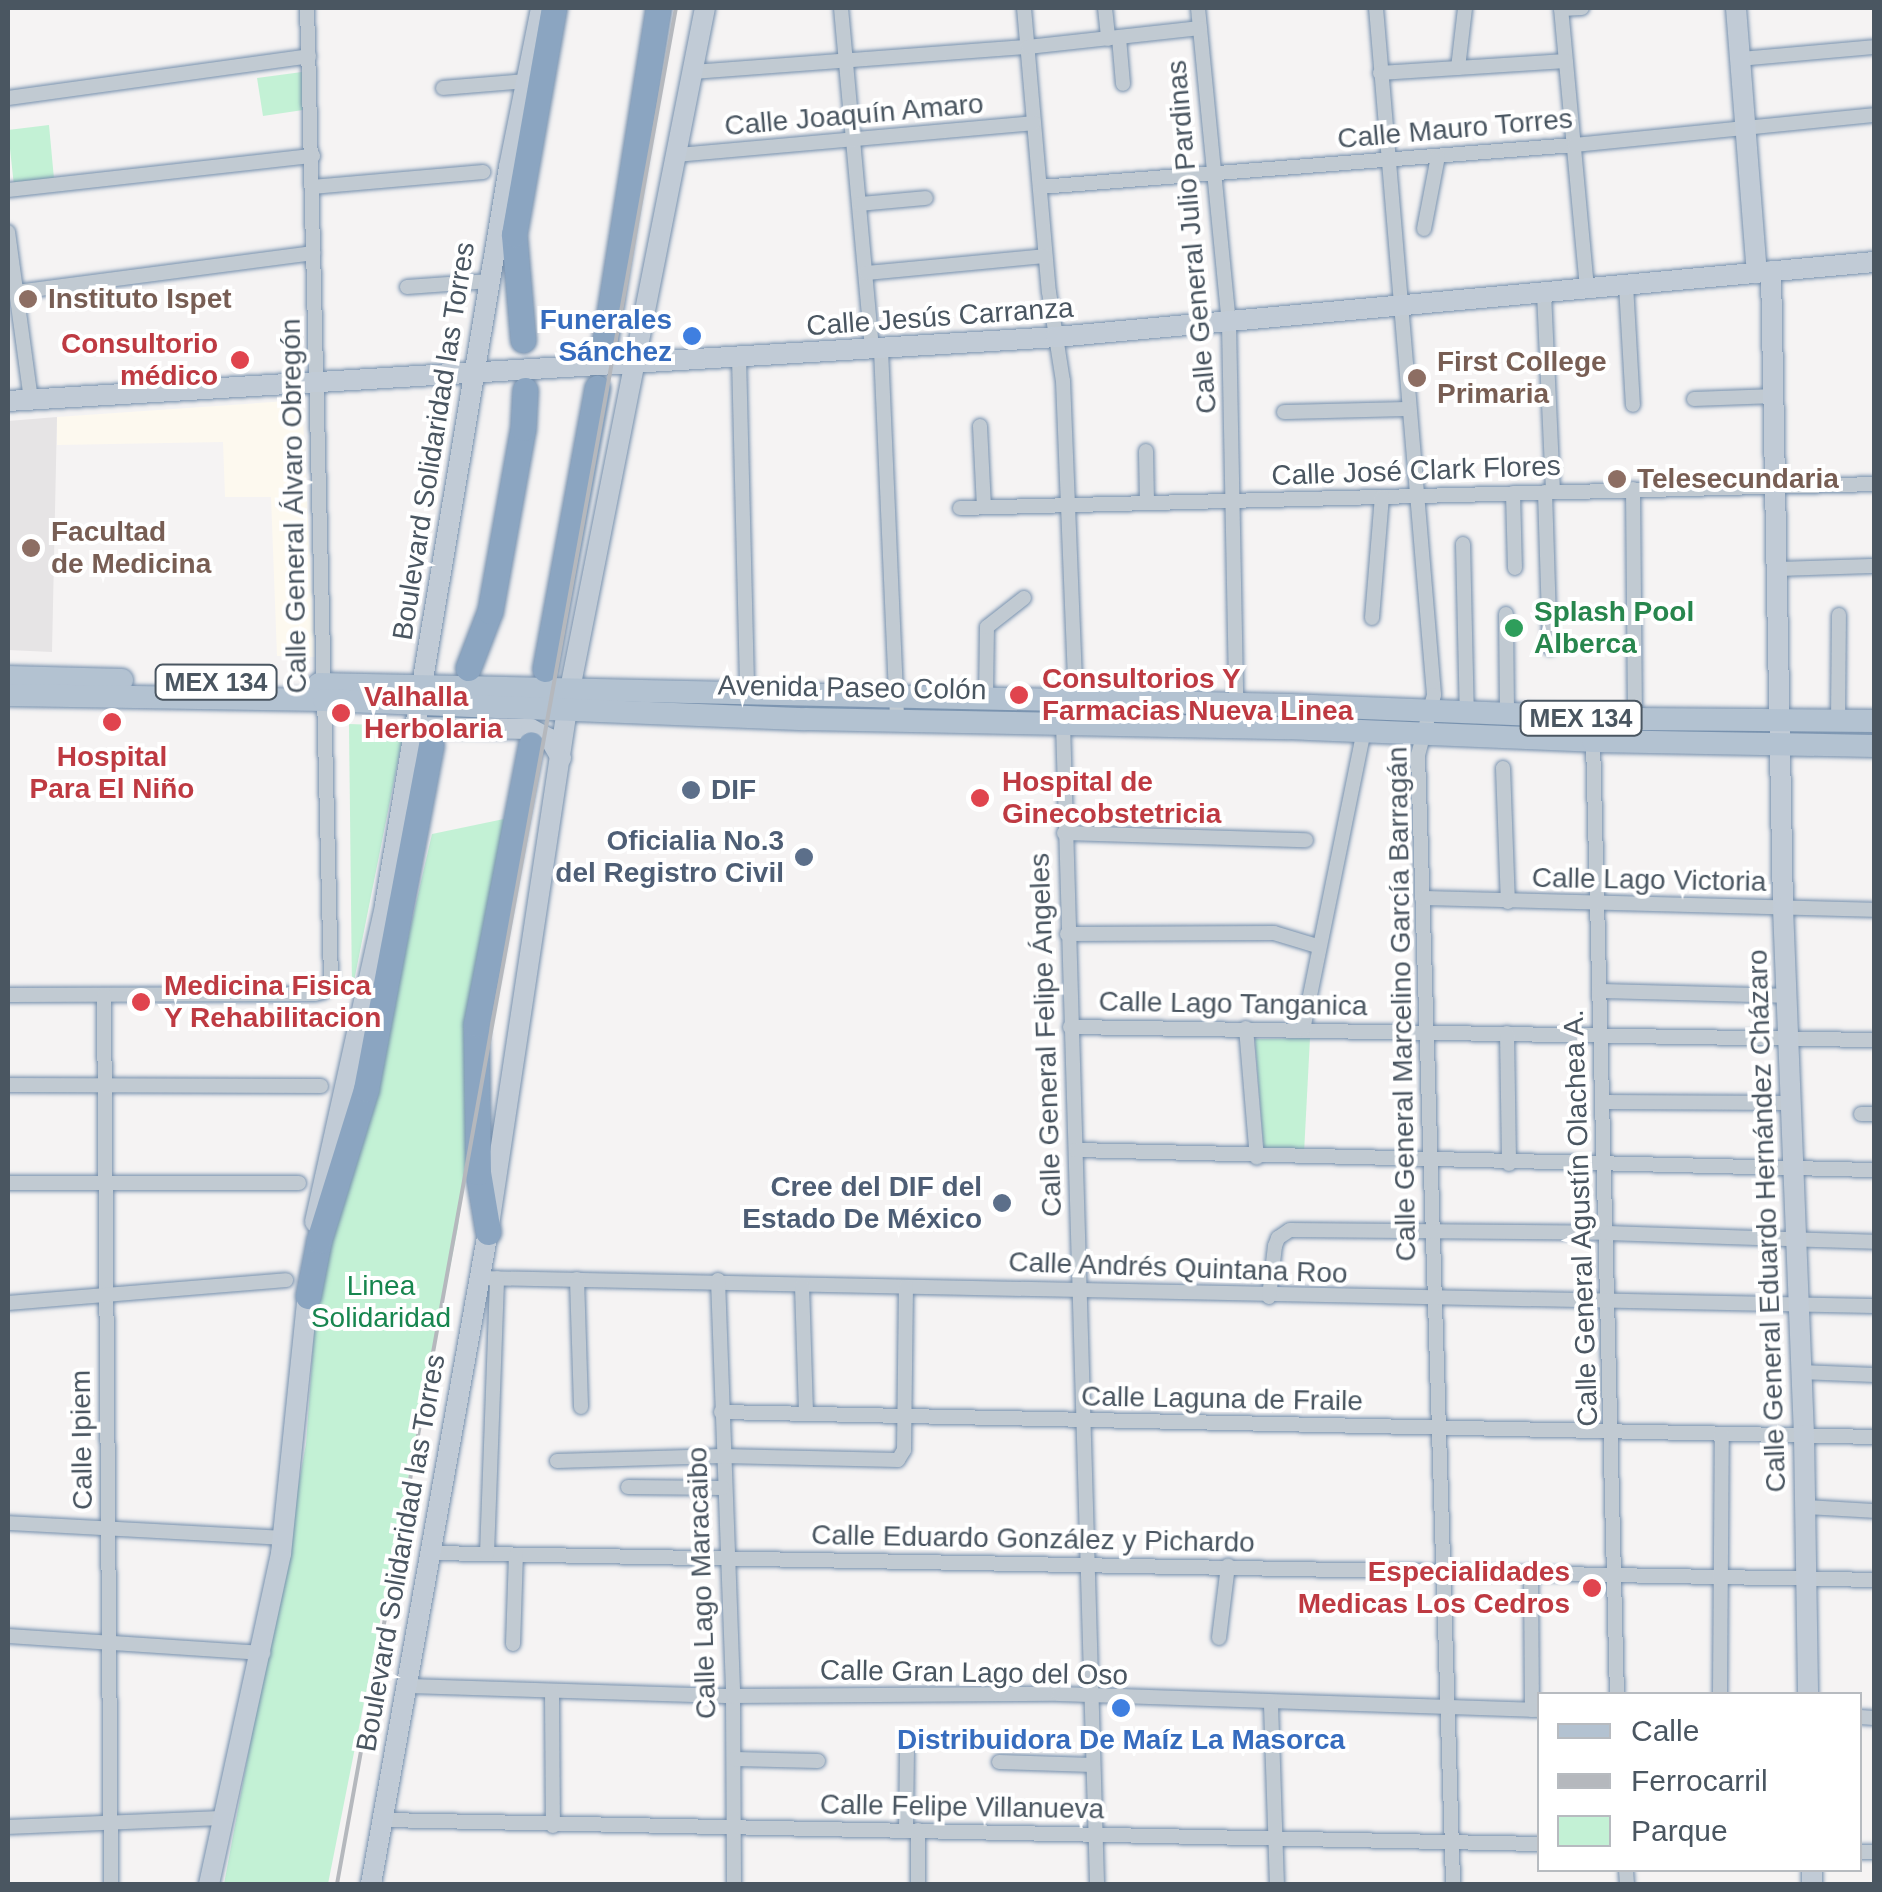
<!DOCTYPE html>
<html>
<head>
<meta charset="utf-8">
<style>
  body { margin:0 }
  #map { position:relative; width:1882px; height:1892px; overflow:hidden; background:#f5f3f3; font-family:Arial,sans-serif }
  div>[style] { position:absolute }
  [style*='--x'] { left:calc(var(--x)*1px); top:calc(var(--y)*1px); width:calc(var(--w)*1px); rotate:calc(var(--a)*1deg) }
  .commercial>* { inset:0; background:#fdf9ef }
  .education>* { inset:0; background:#e6e4e5 }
  .green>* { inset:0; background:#c3f1d5 }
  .roads { filter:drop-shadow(0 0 2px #7690ad) drop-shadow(0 0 2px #7690ad) }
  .street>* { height:14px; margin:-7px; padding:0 7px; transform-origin:7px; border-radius:7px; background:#c1cad2 }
  .secondary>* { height:20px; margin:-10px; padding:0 10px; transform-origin:10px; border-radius:10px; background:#c1cbd6 }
  .primary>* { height:22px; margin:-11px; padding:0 11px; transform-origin:11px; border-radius:11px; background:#b3c2d1 }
  .highway>* { height:25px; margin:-12.5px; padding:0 12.5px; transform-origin:12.5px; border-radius:12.5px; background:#8ba5c1 }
  .rail>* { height:4px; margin:-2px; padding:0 2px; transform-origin:2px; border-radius:2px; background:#b5b8bd }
  .dots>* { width:28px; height:28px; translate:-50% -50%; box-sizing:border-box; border:5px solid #fff; border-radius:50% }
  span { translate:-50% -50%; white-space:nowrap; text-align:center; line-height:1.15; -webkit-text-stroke:8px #fff; paint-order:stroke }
  .shield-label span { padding:2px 8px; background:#fff; border:2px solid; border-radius:8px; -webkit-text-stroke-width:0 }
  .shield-label { font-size:25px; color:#4a5661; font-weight:700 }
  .street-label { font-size:28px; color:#4a5661 }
  .education-label { font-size:28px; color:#785e54; font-weight:700 }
  .left { translate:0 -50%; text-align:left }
  .shop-label { font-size:28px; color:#366cbe; font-weight:700 }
  .right { translate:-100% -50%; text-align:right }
  .health-label { font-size:28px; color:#be3a42; font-weight:700 }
  .leisure-label { font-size:28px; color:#27864d; font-weight:700 }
  .service-label { font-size:28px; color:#4e5e75; font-weight:700 }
  .park-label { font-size:28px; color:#17864f }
  .frame { position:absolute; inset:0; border:10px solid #4a5661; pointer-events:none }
  .legend { position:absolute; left:1537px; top:1692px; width:325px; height:180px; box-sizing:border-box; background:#fff; border:2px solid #b7bbc0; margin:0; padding:12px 18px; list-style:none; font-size:30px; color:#4a5661 }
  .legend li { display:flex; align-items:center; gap:20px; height:50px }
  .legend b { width:50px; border:2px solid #b7bbc0 }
</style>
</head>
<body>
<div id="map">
  <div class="commercial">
    <i style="clip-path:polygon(302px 400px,315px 657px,277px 656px,271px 497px,225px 497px,223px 442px,57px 445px,57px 417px)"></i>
  </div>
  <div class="education">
    <i style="clip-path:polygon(57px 417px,52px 652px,8px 650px,8px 421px)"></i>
  </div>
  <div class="green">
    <i style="clip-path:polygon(302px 72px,303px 110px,263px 116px,257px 78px)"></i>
    <i style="clip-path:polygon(49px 125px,54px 179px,14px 186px,8px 130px)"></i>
    <i style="clip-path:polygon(349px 724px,405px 726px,352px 991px)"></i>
    <i style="clip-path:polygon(504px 819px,458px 1227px,328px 1884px,224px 1884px,306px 1444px,317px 1292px,333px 1227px,358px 1153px,432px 834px)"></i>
    <i style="clip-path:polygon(1310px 1038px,1304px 1153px,1264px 1152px,1255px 1039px)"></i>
  </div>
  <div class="roads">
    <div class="street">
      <i style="--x:841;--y:8;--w:343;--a:84.8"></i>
      <i style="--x:1024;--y:8;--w:285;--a:85"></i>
      <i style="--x:1049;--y:292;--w:90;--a:81.1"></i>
      <i style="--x:1063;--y:381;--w:318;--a:87.7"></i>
      <i style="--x:1105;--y:8;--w:31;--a:84"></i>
      <i style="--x:1198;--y:8;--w:317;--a:84.4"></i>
      <i style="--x:1229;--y:323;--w:380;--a:88.9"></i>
      <i style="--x:1376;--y:8;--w:689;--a:85.17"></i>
      <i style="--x:1434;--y:695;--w:62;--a:104.9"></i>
      <i style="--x:1418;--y:755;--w:1130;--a:88.22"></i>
      <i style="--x:1561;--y:8;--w:282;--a:84.7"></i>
      <i style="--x:1561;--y:9;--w:21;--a:-3"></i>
      <i style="--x:1119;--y:38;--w:46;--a:85"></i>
      <i style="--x:1740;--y:59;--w:135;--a:-5.1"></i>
      <i style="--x:1458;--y:68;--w:60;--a:-83.3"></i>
      <i style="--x:693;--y:72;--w:336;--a:-4.3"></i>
      <i style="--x:1028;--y:47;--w:173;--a:-6.3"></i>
      <i style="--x:1380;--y:73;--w:186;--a:-3.7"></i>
      <i style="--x:443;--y:88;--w:83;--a:-4.8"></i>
      <i style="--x:8;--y:98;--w:304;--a:-7.9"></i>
      <i style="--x:677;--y:155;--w:358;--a:-5.1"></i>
      <i style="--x:312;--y:187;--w:172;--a:-5"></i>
      <i style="--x:1040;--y:187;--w:536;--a:-4.5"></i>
      <i style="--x:1574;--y:145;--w:301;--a:-5.7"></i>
      <i style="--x:8;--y:190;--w:307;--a:-6.4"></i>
      <i style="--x:860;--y:204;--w:66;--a:-5.2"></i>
      <i style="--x:1424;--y:229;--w:74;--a:-79.1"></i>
      <i style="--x:8;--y:232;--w:170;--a:82.2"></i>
      <i style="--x:866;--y:273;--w:180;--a:-5.4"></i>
      <i style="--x:1626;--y:285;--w:120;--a:86.7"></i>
      <i style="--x:407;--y:287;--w:83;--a:-4.1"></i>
      <i style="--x:17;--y:292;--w:299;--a:-7.5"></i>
      <i style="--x:1544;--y:293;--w:198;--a:87.4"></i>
      <i style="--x:881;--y:350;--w:368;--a:87.5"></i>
      <i style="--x:739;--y:357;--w:334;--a:88.6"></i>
      <i style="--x:1694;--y:399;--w:81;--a:-2.1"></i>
      <i style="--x:1284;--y:412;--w:125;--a:-1.4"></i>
      <i style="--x:980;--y:426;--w:81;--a:87.2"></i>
      <i style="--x:1146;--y:451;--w:52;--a:88.9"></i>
      <i style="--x:1633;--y:489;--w:230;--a:89.5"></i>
      <i style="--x:1545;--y:492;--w:156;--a:88.2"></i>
      <i style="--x:1513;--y:493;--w:75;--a:88.5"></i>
      <i style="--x:960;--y:508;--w:914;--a:-1.5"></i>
      <i style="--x:1463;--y:544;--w:170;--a:88.7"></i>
      <i style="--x:1778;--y:569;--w:94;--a:-1.8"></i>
      <i style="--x:1506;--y:614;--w:101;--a:89.4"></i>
      <i style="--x:1372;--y:618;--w:121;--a:-85.3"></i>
      <i style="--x:986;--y:697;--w:70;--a:-89.2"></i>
      <i style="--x:987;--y:627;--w:47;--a:-38.1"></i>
      <i style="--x:1838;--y:721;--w:106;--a:-89.5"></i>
      <i style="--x:1063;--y:723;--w:1161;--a:88.32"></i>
      <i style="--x:1593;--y:741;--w:953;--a:88.56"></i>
      <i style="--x:1503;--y:768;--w:134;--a:87.9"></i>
      <i style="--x:1064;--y:833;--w:242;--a:1.7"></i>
      <i style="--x:1422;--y:898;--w:452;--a:1.5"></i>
      <i style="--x:1067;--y:934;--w:207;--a:-0.3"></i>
      <i style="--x:1274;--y:933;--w:45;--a:16.8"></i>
      <i style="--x:1599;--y:991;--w:187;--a:1.5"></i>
      <i style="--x:8;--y:995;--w:307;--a:-0.2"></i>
      <i style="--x:315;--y:994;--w:8;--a:-14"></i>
      <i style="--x:323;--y:992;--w:14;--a:-56"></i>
      <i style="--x:331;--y:980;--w:972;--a:-91.41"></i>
      <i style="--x:104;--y:996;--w:888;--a:89.55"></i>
      <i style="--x:1070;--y:1027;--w:804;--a:0.93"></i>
      <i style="--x:1246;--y:1028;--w:130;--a:85.2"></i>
      <i style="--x:1303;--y:1030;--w:305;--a:-78.5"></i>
      <i style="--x:1507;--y:1033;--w:131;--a:89.1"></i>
      <i style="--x:8;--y:1085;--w:313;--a:0.2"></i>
      <i style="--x:1604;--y:1102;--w:186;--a:0.3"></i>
      <i style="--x:1861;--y:1114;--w:13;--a:0"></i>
      <i style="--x:1076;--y:1150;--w:798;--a:1.44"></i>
      <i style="--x:8;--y:1183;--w:291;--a:0"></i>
      <i style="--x:479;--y:1278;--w:1395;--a:1.15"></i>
      <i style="--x:577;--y:1279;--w:128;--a:88.2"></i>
      <i style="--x:718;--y:1280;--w:416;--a:87.9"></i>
      <i style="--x:733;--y:1696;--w:188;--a:89.7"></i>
      <i style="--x:802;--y:1285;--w:128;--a:88.2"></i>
      <i style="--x:1269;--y:1297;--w:51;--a:-83.3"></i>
      <i style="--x:1275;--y:1246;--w:9;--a:-69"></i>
      <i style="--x:1278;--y:1238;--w:14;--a:-34"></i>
      <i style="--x:1290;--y:1230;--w:317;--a:0.5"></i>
      <i style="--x:1607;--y:1233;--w:267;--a:1.9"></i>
      <i style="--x:8;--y:1303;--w:279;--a:-4.7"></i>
      <i style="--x:1801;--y:1372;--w:73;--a:2.4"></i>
      <i style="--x:721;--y:1412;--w:1153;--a:1.24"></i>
      <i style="--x:557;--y:1461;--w:165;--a:-1.7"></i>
      <i style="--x:722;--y:1456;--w:176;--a:1.3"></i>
      <i style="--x:898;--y:1460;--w:12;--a:-59"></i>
      <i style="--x:904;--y:1450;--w:163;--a:-89.3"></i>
      <i style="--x:628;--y:1487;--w:95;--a:0.6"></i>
      <i style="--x:1805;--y:1507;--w:69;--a:3.3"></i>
      <i style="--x:8;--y:1523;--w:275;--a:3.1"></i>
      <i style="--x:432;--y:1553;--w:1442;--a:1.07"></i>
      <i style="--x:487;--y:1554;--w:276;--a:-87.9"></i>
      <i style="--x:1531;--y:1572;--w:138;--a:89.6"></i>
      <i style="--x:8;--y:1636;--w:256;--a:3.8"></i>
      <i style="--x:1219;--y:1638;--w:73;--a:-82.9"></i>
      <i style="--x:513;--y:1644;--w:89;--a:-88.1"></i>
      <i style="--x:409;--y:1686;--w:324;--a:1.8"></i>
      <i style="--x:733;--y:1696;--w:326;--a:-0.4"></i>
      <i style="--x:1059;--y:1694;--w:481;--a:1.9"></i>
      <i style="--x:552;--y:1692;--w:134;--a:89.6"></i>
      <i style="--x:1720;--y:1694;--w:260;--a:-89.6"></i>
      <i style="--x:1271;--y:1705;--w:179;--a:88.1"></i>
      <i style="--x:1860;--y:1717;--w:14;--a:4"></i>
      <i style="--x:734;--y:1759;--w:84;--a:1.4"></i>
      <i style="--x:999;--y:1762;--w:94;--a:1.8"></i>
      <i style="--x:384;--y:1820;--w:1156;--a:1.19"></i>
      <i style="--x:8;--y:1827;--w:212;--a:-2.4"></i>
      <i style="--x:906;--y:1830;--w:79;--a:-89.3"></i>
      <i style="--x:1860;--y:1852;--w:14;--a:0"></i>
      <i style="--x:1626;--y:1870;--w:14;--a:86"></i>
      <i style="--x:918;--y:1884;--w:54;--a:-90"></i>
    </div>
    <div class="secondary">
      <i style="--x:1736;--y:8;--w:266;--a:85.5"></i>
      <i style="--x:1771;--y:271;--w:637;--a:88.92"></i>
      <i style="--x:1783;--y:908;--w:527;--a:87.72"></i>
      <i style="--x:1804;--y:1435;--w:259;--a:89.1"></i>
      <i style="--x:8;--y:401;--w:1050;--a:-3.49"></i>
      <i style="--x:1056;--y:337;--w:821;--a:-5.24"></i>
      <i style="--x:416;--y:727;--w:115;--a:1"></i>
      <i style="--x:531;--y:729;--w:21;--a:28"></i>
      <i style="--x:550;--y:739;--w:22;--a:60"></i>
      <i style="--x:315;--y:1222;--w:325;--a:-77.5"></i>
      <i style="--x:385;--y:905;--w:748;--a:-80.46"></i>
      <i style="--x:509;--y:167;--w:162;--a:-78.6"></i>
      <i style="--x:1812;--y:1870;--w:14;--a:90"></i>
      <i style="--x:209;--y:1884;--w:338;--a:-77.7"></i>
      <i style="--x:281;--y:1554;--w:274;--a:-84.1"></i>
      <i style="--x:371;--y:1884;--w:662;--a:-79.83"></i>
      <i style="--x:488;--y:1232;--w:549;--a:-81.41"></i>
      <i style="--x:570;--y:689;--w:694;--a:-78.79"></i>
    </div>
    <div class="primary">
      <i style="--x:8;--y:677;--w:114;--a:1.5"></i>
      <i style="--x:319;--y:684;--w:970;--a:1.24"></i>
      <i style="--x:1289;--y:705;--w:346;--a:2.3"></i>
      <i style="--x:1635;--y:719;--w:239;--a:0.5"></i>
      <i style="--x:8;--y:695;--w:316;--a:0.9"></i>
      <i style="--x:324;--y:700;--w:481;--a:2.3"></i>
      <i style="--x:805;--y:719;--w:483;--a:1.1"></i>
      <i style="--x:1288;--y:728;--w:305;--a:2.4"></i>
      <i style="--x:1593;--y:741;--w:281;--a:1"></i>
    </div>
    <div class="highway">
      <i style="--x:523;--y:340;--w:106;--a:-94.9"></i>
      <i style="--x:514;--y:234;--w:230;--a:-80"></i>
      <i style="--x:605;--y:340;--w:336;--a:-80.9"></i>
      <i style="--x:468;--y:668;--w:61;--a:-68.9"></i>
      <i style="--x:490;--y:611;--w:186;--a:-79.8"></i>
      <i style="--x:523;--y:428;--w:38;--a:-87"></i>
      <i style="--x:545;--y:669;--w:286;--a:-79.5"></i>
      <i style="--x:488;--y:1232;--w:61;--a:-99.5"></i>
      <i style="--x:478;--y:1172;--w:148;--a:-90.8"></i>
      <i style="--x:476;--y:1024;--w:285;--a:-78.9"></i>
      <i style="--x:308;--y:1296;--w:57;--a:-78.9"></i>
      <i style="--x:319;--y:1240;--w:158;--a:-72.7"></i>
      <i style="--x:366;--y:1089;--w:350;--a:-79.3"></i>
    </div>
  </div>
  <div class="rail">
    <i style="--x:337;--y:1884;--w:1906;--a:-79.76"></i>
  </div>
  <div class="dots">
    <i style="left:28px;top:299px;background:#8d6e63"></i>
    <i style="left:692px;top:336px;background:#3f7fe0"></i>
    <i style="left:240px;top:360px;background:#e0444e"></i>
    <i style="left:1417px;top:378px;background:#8d6e63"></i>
    <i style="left:1617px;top:479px;background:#8d6e63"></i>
    <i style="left:31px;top:548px;background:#8d6e63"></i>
    <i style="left:1514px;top:628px;background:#2e9e5b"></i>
    <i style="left:1019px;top:695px;background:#e0444e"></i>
    <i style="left:341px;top:713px;background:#e0444e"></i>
    <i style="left:112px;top:722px;background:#e0444e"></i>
    <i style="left:691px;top:790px;background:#5c6f8a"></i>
    <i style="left:980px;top:798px;background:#e0444e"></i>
    <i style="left:804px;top:857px;background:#5c6f8a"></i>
    <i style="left:141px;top:1002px;background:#e0444e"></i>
    <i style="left:1002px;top:1203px;background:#5c6f8a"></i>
    <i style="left:1592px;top:1588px;background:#e0444e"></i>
    <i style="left:1121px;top:1708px;background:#3f7fe0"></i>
  </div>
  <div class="shield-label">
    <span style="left:216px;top:682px">MEX 134</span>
    <span style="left:1581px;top:718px">MEX 134</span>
  </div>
  <div class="street-label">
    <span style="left:854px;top:115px;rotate:-5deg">Calle Joaquín Amaro</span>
    <span style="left:1455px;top:129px;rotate:-5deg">Calle Mauro Torres</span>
    <span style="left:1192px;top:237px;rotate:-95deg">Calle General Julio Pardinas</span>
    <span style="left:940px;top:317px;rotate:-4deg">Calle Jesús Carranza</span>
    <span style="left:434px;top:441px;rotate:-81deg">Boulevard Solidaridad las Torres</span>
    <span style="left:1416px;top:471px;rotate:-2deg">Calle José Clark Flores</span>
    <span style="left:294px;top:506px;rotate:-91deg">Calle General Álvaro Obregón</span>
    <span style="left:852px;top:688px;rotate:1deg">Avenida Paseo Colón</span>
    <span style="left:1649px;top:880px;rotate:1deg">Calle Lago Victoria</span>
    <span style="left:1233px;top:1004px;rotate:1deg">Calle Lago Tanganica</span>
    <span style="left:1402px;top:1004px;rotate:-91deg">Calle General Marcelino García Barragán</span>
    <span style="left:1046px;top:1035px;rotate:-92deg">Calle General Felipe Ángeles</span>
    <span style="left:1581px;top:1218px;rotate:-92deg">Calle General Agustín Olachea A.</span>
    <span style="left:1767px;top:1221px;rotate:-92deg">Calle General Eduardo Hernández Cházaro</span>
    <span style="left:1178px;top:1268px;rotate:2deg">Calle Andrés Quintana Roo</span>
    <span style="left:1222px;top:1399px;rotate:1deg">Calle Laguna de Fraile</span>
    <span style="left:82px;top:1440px;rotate:-91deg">Calle Ipiem</span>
    <span style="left:1033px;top:1539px;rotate:1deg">Calle Eduardo González y Pichardo</span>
    <span style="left:401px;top:1553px;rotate:-80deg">Boulevard Solidaridad las Torres</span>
    <span style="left:702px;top:1583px;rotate:-92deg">Calle Lago Maracaibo</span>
    <span style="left:974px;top:1673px;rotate:1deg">Calle Gran Lago del Oso</span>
    <span style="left:962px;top:1807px;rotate:1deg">Calle Felipe Villanueva</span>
  </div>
  <div class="education-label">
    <span class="left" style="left:48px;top:299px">Instituto Ispet</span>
    <span class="left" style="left:1437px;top:378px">First College<br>Primaria</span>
    <span class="left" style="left:1637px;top:479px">Telesecundaria</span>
    <span class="left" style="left:51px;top:548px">Facultad<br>de Medicina</span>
  </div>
  <div class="shop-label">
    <span class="right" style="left:672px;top:336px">Funerales<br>Sánchez</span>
    <span style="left:1121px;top:1740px">Distribuidora De Maíz La Masorca</span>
  </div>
  <div class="health-label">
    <span class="right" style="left:218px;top:360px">Consultorio<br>médico</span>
    <span class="left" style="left:1042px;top:695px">Consultorios Y<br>Farmacias Nueva Linea</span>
    <span class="left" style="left:364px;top:713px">Valhalla<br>Herbolaria</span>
    <span style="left:112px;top:773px">Hospital<br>Para El Niño</span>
    <span class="left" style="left:1002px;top:798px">Hospital de<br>Ginecobstetricia</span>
    <span class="left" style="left:164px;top:1002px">Medicina Fisica<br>Y Rehabilitacion</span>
    <span class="right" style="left:1570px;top:1588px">Especialidades<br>Medicas Los Cedros</span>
  </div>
  <div class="leisure-label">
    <span class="left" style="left:1534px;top:628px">Splash Pool<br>Alberca</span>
  </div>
  <div class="service-label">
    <span class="left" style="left:711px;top:790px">DIF</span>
    <span class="right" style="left:784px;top:857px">Oficialia No.3<br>del Registro Civil</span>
    <span class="right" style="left:982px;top:1203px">Cree del DIF del<br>Estado De México</span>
  </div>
  <div class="park-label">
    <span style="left:381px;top:1302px">Linea<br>Solidaridad</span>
  </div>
  <div class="frame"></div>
  <ul class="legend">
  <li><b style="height:12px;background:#b3c2d1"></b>Calle</li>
  <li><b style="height:12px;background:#b5b8bd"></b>Ferrocarril</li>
  <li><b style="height:28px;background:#c3f1d5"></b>Parque</li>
  </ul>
</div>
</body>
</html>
